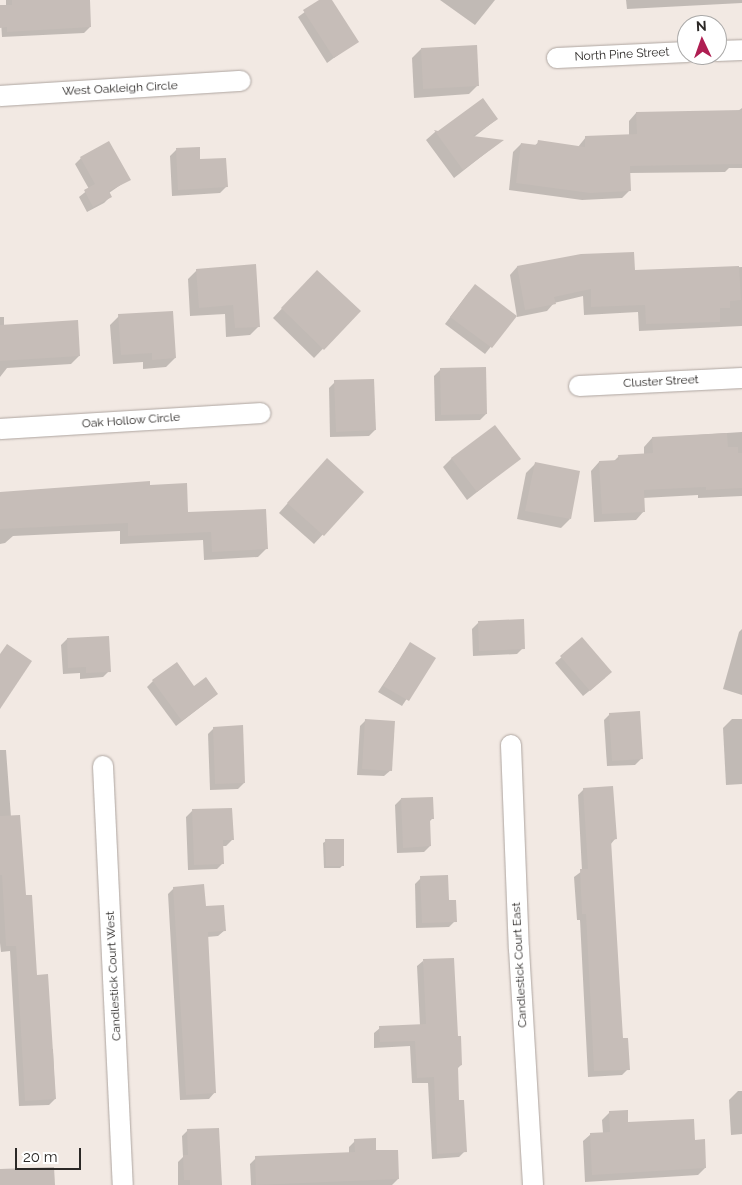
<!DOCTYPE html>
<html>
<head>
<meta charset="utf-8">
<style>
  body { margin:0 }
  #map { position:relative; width:742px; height:1185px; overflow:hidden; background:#f2e9e3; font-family:Raleway,sans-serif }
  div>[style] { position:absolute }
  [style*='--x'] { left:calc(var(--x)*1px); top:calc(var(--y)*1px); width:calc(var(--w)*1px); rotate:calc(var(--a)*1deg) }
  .shadow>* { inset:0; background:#0003 }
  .building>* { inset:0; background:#c6bdb8 }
  .roads { filter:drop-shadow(0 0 1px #aea5a0) drop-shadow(0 0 1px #aea5a0) }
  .minor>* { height:20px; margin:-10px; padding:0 10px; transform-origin:10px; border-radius:10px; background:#fff }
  span { translate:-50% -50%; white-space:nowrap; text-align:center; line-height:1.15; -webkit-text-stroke:4px #fff; paint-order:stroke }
  .street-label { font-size:12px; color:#2b2826 }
  .north { position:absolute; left:677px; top:15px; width:50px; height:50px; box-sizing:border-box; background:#fff; border:1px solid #aaa9a8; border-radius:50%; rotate:357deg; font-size:14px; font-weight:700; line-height:20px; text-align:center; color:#2b2826 }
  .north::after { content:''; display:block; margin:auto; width:18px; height:22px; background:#af1e52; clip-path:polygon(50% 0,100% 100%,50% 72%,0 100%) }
  .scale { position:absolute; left:15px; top:1148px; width:66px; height:22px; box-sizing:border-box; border:2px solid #2b2826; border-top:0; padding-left:6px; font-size:15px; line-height:18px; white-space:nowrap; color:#2b2826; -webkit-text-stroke:4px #fff; paint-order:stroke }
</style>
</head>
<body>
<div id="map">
  <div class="shadow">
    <i style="clip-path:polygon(6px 0,89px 0,90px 27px,84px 33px,2px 37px,0 6px,6px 6px)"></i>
    <i style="clip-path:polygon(321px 0,331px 0,357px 41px,327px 63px,298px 17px)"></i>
    <i style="clip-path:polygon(440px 0,495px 0,475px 25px)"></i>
    <i style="clip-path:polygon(626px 0,742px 0,742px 3px,627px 9px)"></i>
    <i style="clip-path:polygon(421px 49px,478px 85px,469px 94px,414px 98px,412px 58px)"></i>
    <i style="clip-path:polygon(742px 108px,742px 168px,729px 168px,725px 172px,629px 173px,629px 191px,622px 198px,582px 200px,509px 190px,513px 152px,521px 144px,534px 146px,539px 142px,578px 147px,586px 137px,629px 136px,629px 121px,636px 113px,738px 111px)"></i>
    <i style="clip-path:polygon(497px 119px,474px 137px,501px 141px,454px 178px,426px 140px,435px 132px)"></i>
    <i style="clip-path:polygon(199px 148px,199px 160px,226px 187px,220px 193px,172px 196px,170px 156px,176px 150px)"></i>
    <i style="clip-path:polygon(81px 158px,129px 179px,109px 193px,110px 197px,104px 203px,87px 212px,79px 197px,89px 189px,75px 164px)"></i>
    <i style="clip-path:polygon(517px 267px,634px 271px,742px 267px,742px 326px,639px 331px,638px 312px,584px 315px,583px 296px,554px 303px,547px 311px,517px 317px,510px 275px)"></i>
    <i style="clip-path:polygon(197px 270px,259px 326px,250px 335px,226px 337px,225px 314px,190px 316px,188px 279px)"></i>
    <i style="clip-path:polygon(317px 271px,359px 311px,314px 358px,273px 318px)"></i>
    <i style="clip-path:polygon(469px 292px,515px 316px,485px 354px,445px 324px)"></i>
    <i style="clip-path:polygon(119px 316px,175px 358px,166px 367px,143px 369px,143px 362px,113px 364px,110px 325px)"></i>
    <i style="clip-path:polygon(0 317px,4px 317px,4px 326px,79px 356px,71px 364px,7px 368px,0 377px)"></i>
    <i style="clip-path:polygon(440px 370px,486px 414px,480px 420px,435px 421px,434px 376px)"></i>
    <i style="clip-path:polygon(335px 382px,375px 430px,369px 436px,330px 437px,329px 388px)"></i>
    <i style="clip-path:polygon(742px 432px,742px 496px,698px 498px,698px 495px,643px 498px,644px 511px,636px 520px,594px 522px,591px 471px,599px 462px,614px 461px,619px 456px,644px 455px,644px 447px,652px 438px)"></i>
    <i style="clip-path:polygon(452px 458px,519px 459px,467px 500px,443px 467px)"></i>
    <i style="clip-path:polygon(535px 464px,570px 519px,561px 528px,517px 519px,526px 473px)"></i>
    <i style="clip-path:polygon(318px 469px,362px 492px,314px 544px,279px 513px)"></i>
    <i style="clip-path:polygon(149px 486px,187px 513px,266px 549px,258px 557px,204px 560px,203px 540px,120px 544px,120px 531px,13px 536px,5px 543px,0 544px,0 493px)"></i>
    <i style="clip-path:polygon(478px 623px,523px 648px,517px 654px,473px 656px,472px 629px)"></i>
    <i style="clip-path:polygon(742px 629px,742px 695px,723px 689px,739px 632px)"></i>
    <i style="clip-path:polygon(67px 639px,109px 671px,103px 677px,80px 679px,80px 673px,63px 674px,61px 645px)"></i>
    <i style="clip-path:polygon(582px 639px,605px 678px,583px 696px,555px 663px)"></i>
    <i style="clip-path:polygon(410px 644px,434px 658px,402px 706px,378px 692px)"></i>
    <i style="clip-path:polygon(153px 681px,194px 688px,217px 694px,176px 726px,147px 687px)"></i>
    <i style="clip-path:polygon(610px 714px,641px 759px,635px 765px,607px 766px,604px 720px)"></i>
    <i style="clip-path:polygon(732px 719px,742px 719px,742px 784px,726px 785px,723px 728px)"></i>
    <i style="clip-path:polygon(366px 720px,391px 770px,384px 776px,357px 775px,360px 726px)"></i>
    <i style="clip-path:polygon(214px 728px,244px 783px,238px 789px,210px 790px,208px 734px)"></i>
    <i style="clip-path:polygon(0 750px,6px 750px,11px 817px,36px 976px,50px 1049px,53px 1049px,55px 1099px,49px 1105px,19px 1106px,10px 951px,1px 952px,0 943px)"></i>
    <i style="clip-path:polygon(584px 789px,615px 839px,610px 845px,622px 1040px,628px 1069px,622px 1075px,588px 1077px,580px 920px,577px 920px,574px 877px,582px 871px,578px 795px)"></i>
    <i style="clip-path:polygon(401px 799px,433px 818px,429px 822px,430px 846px,424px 852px,397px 853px,395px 805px)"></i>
    <i style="clip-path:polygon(192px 811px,232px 840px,226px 846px,222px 846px,223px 863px,217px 869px,188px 870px,186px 817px)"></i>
    <i style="clip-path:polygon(326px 841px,343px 865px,340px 868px,324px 868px,323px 843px)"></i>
    <i style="clip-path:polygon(421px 878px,448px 901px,455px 921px,449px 927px,416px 928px,415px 884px)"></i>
    <i style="clip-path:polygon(174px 888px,205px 907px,225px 930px,218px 936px,207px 937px,215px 1092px,209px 1099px,180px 1100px,168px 894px)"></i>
    <i style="clip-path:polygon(423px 961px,461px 1065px,457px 1069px,458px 1102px,465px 1151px,459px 1157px,432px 1159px,428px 1083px,412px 1083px,410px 1046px,374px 1048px,374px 1033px,380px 1028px,420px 1025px,417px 966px)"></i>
    <i style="clip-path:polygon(738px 1091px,742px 1091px,742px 1134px,731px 1135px,729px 1100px)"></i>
    <i style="clip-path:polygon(610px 1112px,627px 1124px,693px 1141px,705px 1168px,698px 1175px,585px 1182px,583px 1141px,591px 1134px,603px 1133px,602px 1120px)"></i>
    <i style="clip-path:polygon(188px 1130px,220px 1185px,178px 1185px,178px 1162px,183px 1157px,182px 1136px)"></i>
    <i style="clip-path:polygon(355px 1141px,398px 1179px,392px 1185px,251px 1185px,250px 1164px,256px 1158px,349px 1153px,349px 1147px)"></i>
  </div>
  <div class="building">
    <i style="clip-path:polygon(12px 0,90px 0,91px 27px,7px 32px,7px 27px,0 28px,0 5px,12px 5px)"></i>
    <i style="clip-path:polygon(319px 0,332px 0,359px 42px,334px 58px,303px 10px)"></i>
    <i style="clip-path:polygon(477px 45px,479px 86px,423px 89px,421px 48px)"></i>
    <i style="clip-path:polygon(483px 98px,498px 119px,473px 136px,504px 140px,463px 170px,434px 130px,438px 131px)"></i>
    <i style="clip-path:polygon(742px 110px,742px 164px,630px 166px,631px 191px,590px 193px,516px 183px,521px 143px,537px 145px,538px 140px,585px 147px,585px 136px,637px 134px,636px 112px)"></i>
    <i style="clip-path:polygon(109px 141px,131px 180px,109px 191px,112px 197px,93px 207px,84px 190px,95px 184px,80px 157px)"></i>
    <i style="clip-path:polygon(200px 147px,200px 159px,226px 158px,228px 187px,178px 190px,176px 148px)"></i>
    <i style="clip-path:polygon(634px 252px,635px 270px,739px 266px,741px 300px,730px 301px,730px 308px,720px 308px,720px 322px,646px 324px,645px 305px,591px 307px,591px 289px,554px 297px,556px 304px,525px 310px,517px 266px,581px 254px)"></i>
    <i style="clip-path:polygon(256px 264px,260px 327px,235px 328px,233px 305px,199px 308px,196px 269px)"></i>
    <i style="clip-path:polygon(317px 270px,361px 311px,324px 350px,281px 308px)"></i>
    <i style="clip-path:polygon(475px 284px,517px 316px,492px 348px,450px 317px)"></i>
    <i style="clip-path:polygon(173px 311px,176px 358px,152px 360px,152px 353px,121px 355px,118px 314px)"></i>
    <i style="clip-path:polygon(78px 320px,80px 356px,0 361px,0 325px)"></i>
    <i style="clip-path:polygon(486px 367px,487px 414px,441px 415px,440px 368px)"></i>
    <i style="clip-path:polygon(374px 379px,376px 430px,336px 432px,334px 380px)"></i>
    <i style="clip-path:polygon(495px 425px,521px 459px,477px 492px,451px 458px)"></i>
    <i style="clip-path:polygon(727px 433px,728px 447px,738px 447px,738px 453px,742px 453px,742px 488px,706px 490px,706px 487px,644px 490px,645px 512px,602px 514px,599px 461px,619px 460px,618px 455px,653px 453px,652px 437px)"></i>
    <i style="clip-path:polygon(327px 458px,364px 492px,324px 536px,287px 503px)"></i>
    <i style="clip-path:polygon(535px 462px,580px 471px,571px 519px,525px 511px)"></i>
    <i style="clip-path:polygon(150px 481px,150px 485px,187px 483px,188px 512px,266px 509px,268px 549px,212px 552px,211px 532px,128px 536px,128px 523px,0 529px,0 492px)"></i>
    <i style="clip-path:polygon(524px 619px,525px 649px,479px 651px,478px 621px)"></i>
    <i style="clip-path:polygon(109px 636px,111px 672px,86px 673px,86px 667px,68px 668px,67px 638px)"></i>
    <i style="clip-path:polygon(582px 637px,612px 672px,590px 691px,560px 656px)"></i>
    <i style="clip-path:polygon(410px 642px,436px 658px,409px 701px,383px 686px)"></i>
    <i style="clip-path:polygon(7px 644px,32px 661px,0 709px,0 654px)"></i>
    <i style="clip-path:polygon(177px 662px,194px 686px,206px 677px,218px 694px,182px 721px,152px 680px)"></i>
    <i style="clip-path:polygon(640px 711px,643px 759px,612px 761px,609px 713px)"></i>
    <i style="clip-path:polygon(365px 719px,395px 721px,392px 771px,362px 769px)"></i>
    <i style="clip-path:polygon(243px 725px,245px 783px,215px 784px,213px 727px)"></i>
    <i style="clip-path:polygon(613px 786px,617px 839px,611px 840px,623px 1038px,628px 1038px,630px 1070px,594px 1071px,586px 914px,582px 914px,580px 869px,588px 869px,583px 788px)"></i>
    <i style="clip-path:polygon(433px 797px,434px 819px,430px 819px,431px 846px,403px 848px,401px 798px)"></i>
    <i style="clip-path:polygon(232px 808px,234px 840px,223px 840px,224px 864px,194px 865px,192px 809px)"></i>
    <i style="clip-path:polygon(20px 815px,26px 895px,32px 895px,37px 975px,48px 974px,56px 1099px,25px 1101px,16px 946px,6px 946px,2px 875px,0 875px,0 816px)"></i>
    <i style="clip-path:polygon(325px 839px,344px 839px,344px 866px,326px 866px)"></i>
    <i style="clip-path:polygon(448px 875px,449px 900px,456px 900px,457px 922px,422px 923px,420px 876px)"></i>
    <i style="clip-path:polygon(204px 884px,206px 906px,224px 905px,226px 931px,208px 932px,216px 1093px,186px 1095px,173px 887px)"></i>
    <i style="clip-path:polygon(454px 958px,458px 1036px,461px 1036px,462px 1065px,458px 1066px,459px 1100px,464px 1100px,467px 1152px,437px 1154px,434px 1077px,417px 1078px,415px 1041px,380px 1042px,379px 1026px,426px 1024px,423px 959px)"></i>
    <i style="clip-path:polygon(628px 1110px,628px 1122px,694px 1119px,695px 1140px,705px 1139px,706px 1168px,592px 1175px,590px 1133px,610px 1132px,609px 1111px)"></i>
    <i style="clip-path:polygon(219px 1128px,222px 1185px,190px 1185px,190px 1180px,184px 1180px,183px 1155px,188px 1155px,187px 1129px)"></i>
    <i style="clip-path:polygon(376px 1138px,376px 1150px,398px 1150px,399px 1179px,256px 1185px,255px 1156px,355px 1152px,354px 1139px)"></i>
    <i style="clip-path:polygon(54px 1167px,55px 1185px,0 1185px,0 1169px)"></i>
  </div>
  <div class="roads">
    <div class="minor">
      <i style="--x:717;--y:51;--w:25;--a:-2"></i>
      <i style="--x:557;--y:58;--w:130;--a:-2.6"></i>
      <i style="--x:0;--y:96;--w:241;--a:-3.6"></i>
      <i style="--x:579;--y:386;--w:163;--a:-2.8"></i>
      <i style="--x:0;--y:429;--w:261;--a:-3.5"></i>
      <i style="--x:511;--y:745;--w:204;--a:87.8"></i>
      <i style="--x:519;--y:949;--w:236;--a:86.6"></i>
      <i style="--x:103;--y:766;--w:419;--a:87.3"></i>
    </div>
  </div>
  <div class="street-label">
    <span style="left:622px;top:55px;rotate:-3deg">North Pine Street</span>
    <span style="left:120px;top:89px;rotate:-3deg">West Oakleigh Circle</span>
    <span style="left:661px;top:382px;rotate:-3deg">Cluster Street</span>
    <span style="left:131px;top:421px;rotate:-4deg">Oak Hollow Circle</span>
    <span style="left:520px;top:965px;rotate:-93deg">Candlestick Court East</span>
    <span style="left:114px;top:976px;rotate:-93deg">Candlestick Court West</span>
  </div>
  <div class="north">N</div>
  <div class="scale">20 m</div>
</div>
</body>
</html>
